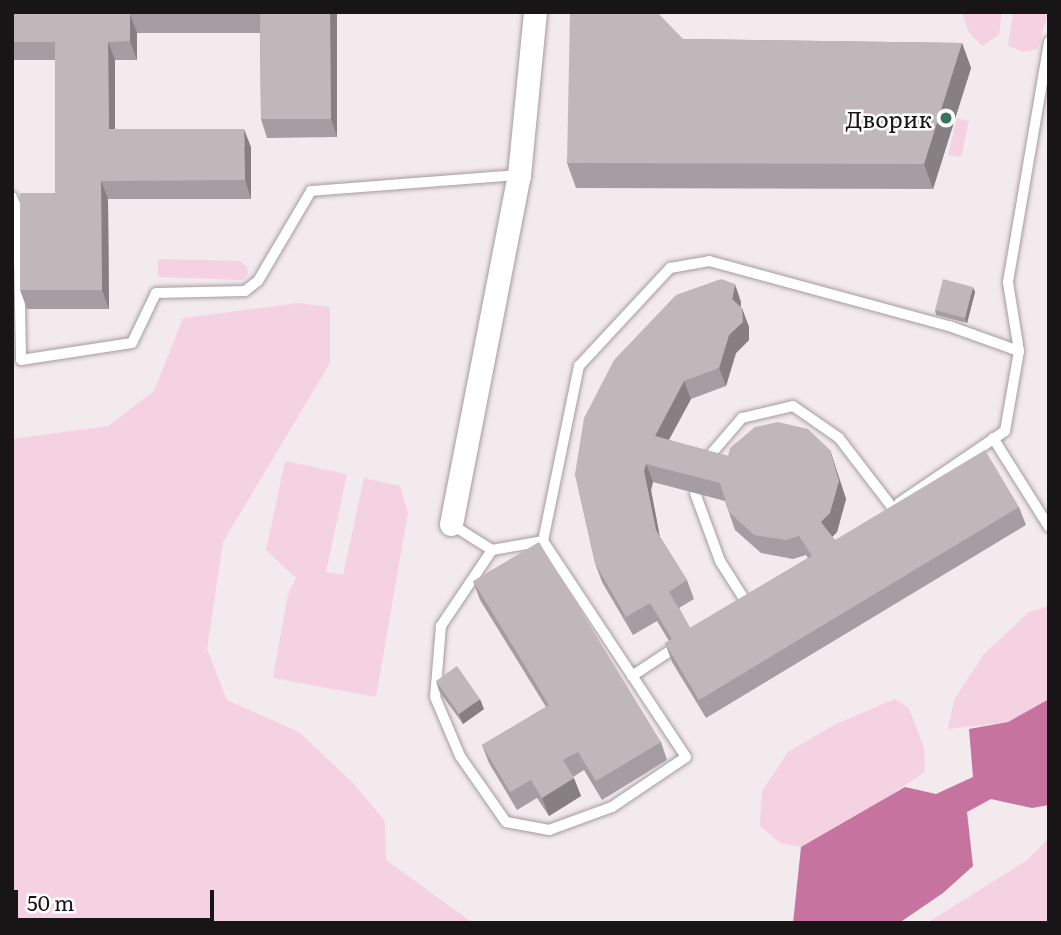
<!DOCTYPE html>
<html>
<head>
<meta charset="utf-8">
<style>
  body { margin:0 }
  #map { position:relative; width:1061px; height:935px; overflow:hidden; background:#f3eaee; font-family:Literata,serif }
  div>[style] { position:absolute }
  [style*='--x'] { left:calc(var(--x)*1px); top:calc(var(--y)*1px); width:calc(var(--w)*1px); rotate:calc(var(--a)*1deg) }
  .green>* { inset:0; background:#f5d2e2 }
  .water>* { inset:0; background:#c6739f }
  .roads { filter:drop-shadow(0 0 2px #a49c9f) drop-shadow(0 0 2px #a49c9f) }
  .lane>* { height:10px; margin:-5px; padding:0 5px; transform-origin:5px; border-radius:5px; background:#fff }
  .street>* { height:23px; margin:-11.5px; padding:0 11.5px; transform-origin:11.5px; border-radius:11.5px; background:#fff }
  .wall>* { inset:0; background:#a59da1 }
  .shaded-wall>* { inset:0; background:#868083 }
  .building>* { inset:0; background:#c0b7bb }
  .dots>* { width:19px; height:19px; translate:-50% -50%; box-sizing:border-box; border:4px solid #fff; border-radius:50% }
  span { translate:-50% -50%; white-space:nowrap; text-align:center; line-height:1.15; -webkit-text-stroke:5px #fff; paint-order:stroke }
  .poi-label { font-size:23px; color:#181516 }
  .right { translate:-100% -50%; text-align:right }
  .frame { position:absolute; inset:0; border:14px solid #181516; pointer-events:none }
  .scale { position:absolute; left:14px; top:890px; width:200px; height:32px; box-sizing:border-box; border:4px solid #181516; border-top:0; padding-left:9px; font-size:21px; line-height:24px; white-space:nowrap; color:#181516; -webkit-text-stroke:5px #fff; paint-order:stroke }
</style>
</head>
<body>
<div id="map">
  <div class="green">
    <i style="clip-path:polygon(962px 12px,1002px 12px,999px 35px,982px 46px,968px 31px)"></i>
    <i style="clip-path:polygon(1013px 12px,1048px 12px,1038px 49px,1023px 52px,1008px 46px)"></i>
    <i style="clip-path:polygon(957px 118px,969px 121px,961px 157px,948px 155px)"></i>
    <i style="clip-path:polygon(158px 259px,240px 261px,247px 267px,248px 274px,243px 280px,158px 277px)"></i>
    <i style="clip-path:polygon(299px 303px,330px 307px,330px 363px,223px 542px,207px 649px,227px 700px,299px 732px,353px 783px,385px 821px,386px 860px,473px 923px,12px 923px,12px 439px,108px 426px,154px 391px,183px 318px)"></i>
    <i style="clip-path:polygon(285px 461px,347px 474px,326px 572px,343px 575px,364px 478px,400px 486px,408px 513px,376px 697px,273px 678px,288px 594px,296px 578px,266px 550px)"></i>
    <i style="clip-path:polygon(1049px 606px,1049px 699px,1008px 722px,948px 729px,954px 700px,983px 655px,1029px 612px)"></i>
    <i style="clip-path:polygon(895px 699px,909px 708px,924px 747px,925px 772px,857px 817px,801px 847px,780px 843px,760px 826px,762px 791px,788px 752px,836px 724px)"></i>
    <i style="clip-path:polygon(1049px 838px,1049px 923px,927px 923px,1027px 860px)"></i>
  </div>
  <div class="water">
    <i style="clip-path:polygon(1049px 699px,1049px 805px,1032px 808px,991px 799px,967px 812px,973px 866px,943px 893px,899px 923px,793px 923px,801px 847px,905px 787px,936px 794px,973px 777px,969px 729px,1008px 722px)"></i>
  </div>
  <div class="roads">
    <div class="lane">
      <i style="--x:12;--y:197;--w:15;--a:67"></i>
      <i style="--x:18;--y:211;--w:149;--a:88.8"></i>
      <i style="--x:21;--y:360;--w:112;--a:-8.7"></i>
      <i style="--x:132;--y:343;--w:55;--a:-64.4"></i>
      <i style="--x:156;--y:293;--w:89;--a:-1.3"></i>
      <i style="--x:245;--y:291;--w:16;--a:-38"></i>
      <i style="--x:258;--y:281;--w:104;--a:-59.5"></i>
      <i style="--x:311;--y:191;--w:209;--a:-4.4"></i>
      <i style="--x:1019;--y:351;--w:70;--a:-99.1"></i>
      <i style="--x:1008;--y:282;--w:244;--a:-80.3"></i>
      <i style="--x:993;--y:438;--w:105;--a:57.8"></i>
      <i style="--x:705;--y:461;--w:57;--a:-49.3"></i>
      <i style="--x:742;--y:418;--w:52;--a:-13.2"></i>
      <i style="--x:793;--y:406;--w:56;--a:34.8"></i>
      <i style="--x:839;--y:438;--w:87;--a:52.5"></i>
      <i style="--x:695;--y:493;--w:72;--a:69.8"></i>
      <i style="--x:720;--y:561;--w:49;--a:57.6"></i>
      <i style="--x:451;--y:524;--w:49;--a:32.4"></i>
      <i style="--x:492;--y:550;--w:52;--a:-10"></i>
      <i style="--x:543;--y:541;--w:179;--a:-78.4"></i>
      <i style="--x:579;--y:366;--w:134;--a:-47.1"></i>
      <i style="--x:670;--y:268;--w:40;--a:-10"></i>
      <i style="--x:709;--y:261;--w:249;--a:15.2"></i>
      <i style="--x:949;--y:326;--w:74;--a:19.7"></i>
      <i style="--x:1019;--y:351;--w:81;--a:99.9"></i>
      <i style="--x:1005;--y:431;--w:128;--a:145.8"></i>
      <i style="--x:492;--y:550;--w:92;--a:123.9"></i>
      <i style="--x:441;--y:626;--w:71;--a:94.8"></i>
      <i style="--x:435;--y:697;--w:64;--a:67"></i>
      <i style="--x:460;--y:756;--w:80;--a:55.1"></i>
      <i style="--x:506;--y:822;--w:44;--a:10.5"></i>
      <i style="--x:549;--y:830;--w:67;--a:-20.1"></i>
      <i style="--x:612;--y:807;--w:89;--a:-34"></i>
      <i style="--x:686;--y:757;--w:259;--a:-123.5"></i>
      <i style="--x:632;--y:676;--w:49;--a:-33.4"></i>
    </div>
    <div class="street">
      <i style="--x:451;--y:524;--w:356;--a:-79"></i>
      <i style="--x:519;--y:175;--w:164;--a:-84.4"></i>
    </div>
  </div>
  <div class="wall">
    <i style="clip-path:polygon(12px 12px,337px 12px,337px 137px,267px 138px,261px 119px,260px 33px,137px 33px,137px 60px,115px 60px,115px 129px,251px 147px,251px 199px,108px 199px,109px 309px,27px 309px,20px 290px,55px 193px,55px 60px,12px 60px)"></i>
    <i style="clip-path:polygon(683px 39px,962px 43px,971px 68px,933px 189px,576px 188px,567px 163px)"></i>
    <i style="clip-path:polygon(975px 292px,967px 323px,936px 315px,935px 310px)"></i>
    <i style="clip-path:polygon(evenodd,741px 302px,741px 307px,749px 327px,749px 340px,736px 353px,726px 386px,691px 399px,669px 440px,728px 456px,830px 450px,846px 499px,837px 532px,832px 537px,835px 540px,1019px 507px,1026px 525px,706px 718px,672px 662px,665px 643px,669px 641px,657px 621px,633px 635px,602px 582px,595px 563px,575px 474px,741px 302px,653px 482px,725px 501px,735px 530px,761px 553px,793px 559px,806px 555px,808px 558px,690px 628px,679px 608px,694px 599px,687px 580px,660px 537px,651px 490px,653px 482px)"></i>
    <i style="clip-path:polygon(473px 581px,661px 742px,667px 760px,602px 800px,584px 770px,573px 777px,581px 796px,549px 816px,537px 798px,517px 810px,489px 763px,482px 745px,546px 707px,480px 600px)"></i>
    <i style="clip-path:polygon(436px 681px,484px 709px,463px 724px,439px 691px)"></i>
  </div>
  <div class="shaded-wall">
    <i style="clip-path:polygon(330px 12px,337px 12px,337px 137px,331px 119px)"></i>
    <i style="clip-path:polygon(130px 14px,137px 33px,137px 60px,130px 41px)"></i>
    <i style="clip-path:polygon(108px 42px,115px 60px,115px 148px,109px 129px)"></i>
    <i style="clip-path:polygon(962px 43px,971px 68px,933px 189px,924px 164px)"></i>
    <i style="clip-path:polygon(244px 129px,251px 147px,251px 199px,245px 180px)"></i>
    <i style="clip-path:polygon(101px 181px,108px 199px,109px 309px,102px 290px)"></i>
    <i style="clip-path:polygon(735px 284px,741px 302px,739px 317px,732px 299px)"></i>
    <i style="clip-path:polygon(973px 287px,975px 292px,967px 323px,965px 318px)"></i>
    <i style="clip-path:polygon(742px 308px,749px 327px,749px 340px,736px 353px,726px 386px,719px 368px,729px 335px)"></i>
    <i style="clip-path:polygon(684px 381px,691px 399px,661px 454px,655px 436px)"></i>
    <i style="clip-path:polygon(830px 450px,846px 499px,837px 532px,828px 541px,821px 522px)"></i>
    <i style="clip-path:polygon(646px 464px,653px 482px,651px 490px,662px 549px,656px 530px,644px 471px)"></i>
    <i style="clip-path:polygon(480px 699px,484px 709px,463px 724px,459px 714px)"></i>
    <i style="clip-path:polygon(574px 778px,581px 796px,549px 816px,542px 798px)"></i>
  </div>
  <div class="building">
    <i style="clip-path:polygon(12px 12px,330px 12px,331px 119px,261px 119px,260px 14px,130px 14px,130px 41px,108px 42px,109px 129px,244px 129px,245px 180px,101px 181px,102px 290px,20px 290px,20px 193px,55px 193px,55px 42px,12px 42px)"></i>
    <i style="clip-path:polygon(570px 12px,658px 13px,683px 39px,962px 43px,924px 164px,567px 163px)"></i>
    <i style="clip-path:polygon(evenodd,721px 279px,735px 284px,732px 299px,742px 308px,743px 322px,729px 335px,719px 368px,684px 381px,655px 436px,728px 456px,730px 448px,755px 427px,778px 422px,808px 429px,830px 450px,839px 481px,830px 513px,821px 522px,835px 540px,985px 450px,1019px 507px,699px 700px,665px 643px,672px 639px,650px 603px,626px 617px,595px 563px,575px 474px,584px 418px,614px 360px,676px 295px,721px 279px,646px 464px,720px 483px,729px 512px,754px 535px,786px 540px,799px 536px,812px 556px,690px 628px,669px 592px,687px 580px,656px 530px,644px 471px,646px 464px)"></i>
    <i style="clip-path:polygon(943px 279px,973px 287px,965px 318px,935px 310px)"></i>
    <i style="clip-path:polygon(539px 542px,661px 742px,596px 781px,578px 752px,563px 760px,574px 778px,542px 798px,531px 780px,510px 792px,482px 745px,549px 705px,473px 581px)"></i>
    <i style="clip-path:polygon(457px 666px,480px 699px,459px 714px,436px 681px)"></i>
  </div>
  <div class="dots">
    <i style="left:946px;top:118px;background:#37735d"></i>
  </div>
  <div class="poi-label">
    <span class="right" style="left:932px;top:118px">Дворик</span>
  </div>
  <div class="frame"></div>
  <div class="scale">50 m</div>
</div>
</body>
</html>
